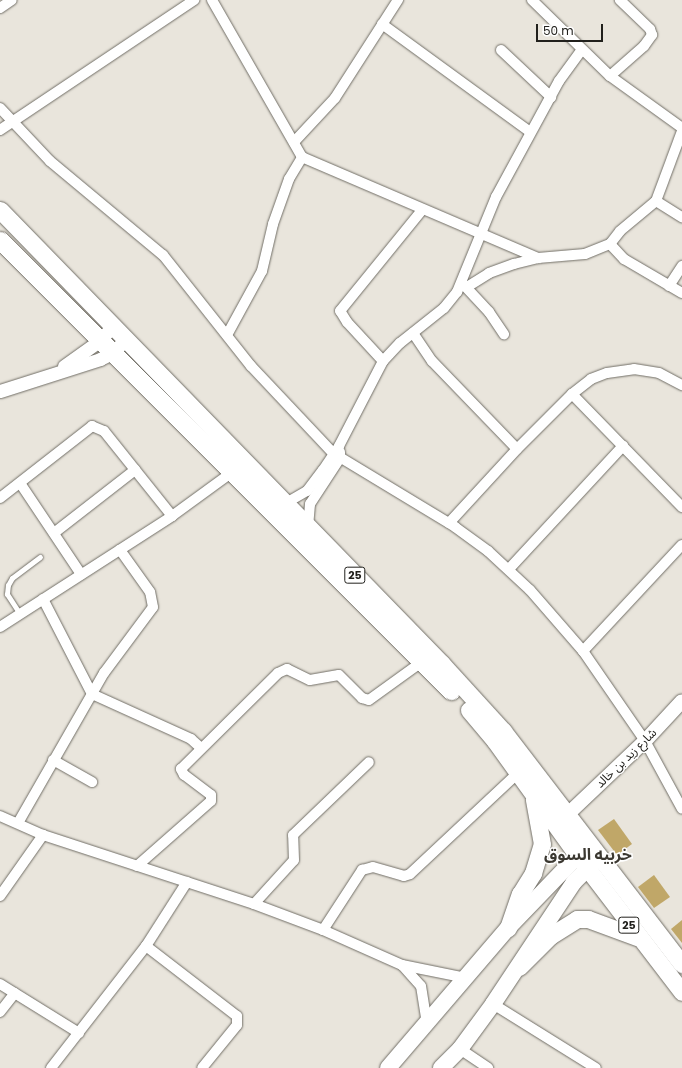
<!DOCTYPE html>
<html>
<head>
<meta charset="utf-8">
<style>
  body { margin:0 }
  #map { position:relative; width:682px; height:1068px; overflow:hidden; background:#e9e5dc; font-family:Poppins,"Noto Sans Arabic",sans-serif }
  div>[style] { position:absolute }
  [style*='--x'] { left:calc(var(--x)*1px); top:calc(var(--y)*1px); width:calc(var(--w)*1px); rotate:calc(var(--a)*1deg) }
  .building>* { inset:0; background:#c0a768 }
  .roads { filter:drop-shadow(0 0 1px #716e66) drop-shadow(0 0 1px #716e66) }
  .service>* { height:5px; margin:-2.5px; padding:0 2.5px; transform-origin:2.5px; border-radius:2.5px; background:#fff }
  .minor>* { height:10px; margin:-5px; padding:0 5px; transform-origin:5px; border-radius:5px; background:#fff }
  .tertiary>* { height:13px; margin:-6.5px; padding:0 6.5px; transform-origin:6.5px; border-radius:6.5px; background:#fff }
  .secondary>* { height:14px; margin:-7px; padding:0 7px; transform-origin:7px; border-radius:7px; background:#fff }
  .primary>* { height:16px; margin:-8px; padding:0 8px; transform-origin:8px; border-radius:8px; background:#fff }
  .trunk>* { height:17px; margin:-8.5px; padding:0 8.5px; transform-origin:8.5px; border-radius:8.5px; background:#fff }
  span { translate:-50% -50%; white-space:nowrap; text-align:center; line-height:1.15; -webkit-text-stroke:3px #fff; paint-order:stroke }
  .shield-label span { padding:1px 3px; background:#fff; border:1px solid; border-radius:3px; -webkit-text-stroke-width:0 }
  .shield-label { font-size:11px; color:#21201c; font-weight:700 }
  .street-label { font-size:12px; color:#21201c }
  .district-label { font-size:16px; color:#3b3831; font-weight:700 }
  .scale { position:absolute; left:536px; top:24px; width:67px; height:18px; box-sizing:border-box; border:2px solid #21201c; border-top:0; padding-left:5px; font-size:12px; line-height:14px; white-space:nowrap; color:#21201c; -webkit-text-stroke:3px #fff; paint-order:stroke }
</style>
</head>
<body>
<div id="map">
  <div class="building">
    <i style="clip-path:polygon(614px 819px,632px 844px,617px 855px,598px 830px)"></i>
    <i style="clip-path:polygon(654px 875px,670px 897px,654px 908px,638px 887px)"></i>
    <i style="clip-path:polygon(682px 920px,682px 943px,671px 929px)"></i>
  </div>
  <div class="roads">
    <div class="service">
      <i style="--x:20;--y:614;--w:24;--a:-123"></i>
      <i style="--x:7;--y:594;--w:9;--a:-84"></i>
      <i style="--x:8;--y:585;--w:8;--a:-60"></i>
      <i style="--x:12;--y:578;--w:35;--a:-37"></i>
    </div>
    <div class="minor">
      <i style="--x:212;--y:0;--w:181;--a:60.2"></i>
      <i style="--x:302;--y:157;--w:257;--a:23.2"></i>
      <i style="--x:532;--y:0;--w:109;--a:44.3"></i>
      <i style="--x:610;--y:76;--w:89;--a:35.8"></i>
      <i style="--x:0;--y:8;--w:14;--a:-34"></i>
      <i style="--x:382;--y:24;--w:183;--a:36.1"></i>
      <i style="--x:501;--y:50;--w:69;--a:43.2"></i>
      <i style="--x:610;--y:76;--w:45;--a:-41.4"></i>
      <i style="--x:644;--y:46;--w:14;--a:-54"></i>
      <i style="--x:652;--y:35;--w:6;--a:-108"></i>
      <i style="--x:650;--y:29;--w:42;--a:-136"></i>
      <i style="--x:0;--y:108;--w:73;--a:46.7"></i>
      <i style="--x:50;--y:161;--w:147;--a:39.8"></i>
      <i style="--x:163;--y:255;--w:142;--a:51.6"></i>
      <i style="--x:251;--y:366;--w:120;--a:46.7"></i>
      <i style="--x:333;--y:453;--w:143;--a:31.2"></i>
      <i style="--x:455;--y:527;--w:41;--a:36"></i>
      <i style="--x:488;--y:551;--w:57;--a:42.9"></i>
      <i style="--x:530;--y:590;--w:81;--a:49"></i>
      <i style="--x:583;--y:651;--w:109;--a:55.4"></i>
      <i style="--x:645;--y:741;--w:77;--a:61.4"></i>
      <i style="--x:0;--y:130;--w:234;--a:-33.8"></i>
      <i style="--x:294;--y:142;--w:60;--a:-47"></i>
      <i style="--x:335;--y:98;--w:117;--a:-57.3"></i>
      <i style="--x:656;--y:201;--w:31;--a:32"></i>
      <i style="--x:610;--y:244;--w:21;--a:47"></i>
      <i style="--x:624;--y:259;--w:67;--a:30.4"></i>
      <i style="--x:462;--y:283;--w:40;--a:47"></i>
      <i style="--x:489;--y:312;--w:27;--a:56"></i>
      <i style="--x:669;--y:286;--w:24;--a:-57"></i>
      <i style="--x:467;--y:287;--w:26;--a:-32"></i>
      <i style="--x:489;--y:273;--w:27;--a:-20"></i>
      <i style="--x:514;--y:264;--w:25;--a:-14"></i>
      <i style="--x:538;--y:258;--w:47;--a:-4.9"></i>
      <i style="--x:585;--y:254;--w:27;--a:-22"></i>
      <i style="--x:610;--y:244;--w:16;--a:-52"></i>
      <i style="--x:620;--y:231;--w:47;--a:-39.8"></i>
      <i style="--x:656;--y:201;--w:75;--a:-69.6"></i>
      <i style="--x:413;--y:333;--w:34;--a:56"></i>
      <i style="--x:432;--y:361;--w:122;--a:46"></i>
      <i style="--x:227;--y:335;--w:73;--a:-61.3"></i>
      <i style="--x:262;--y:271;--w:48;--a:-76.8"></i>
      <i style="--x:273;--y:224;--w:48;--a:-70.4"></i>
      <i style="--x:289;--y:179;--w:26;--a:-59"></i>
      <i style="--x:383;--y:361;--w:53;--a:-132.7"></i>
      <i style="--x:347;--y:322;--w:13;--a:-122"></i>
      <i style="--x:340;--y:311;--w:130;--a:-50.9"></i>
      <i style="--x:572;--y:394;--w:158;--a:45.8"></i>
      <i style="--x:20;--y:483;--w:110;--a:56.2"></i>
      <i style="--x:0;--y:498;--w:117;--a:-38"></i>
      <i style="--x:92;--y:426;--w:13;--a:23"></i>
      <i style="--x:104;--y:431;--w:109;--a:51.3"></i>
      <i style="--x:286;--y:503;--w:24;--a:-30"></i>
      <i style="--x:307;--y:491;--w:26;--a:-53"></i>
      <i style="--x:323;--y:470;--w:29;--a:-56"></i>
      <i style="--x:339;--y:446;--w:96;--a:-62.6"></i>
      <i style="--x:383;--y:361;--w:25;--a:-47"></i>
      <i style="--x:400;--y:343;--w:56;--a:-38.5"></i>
      <i style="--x:444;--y:308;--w:21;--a:-51"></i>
      <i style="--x:457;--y:292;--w:103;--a:-67.7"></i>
      <i style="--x:496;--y:197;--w:132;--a:-61.5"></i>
      <i style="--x:559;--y:81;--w:39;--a:-54"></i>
      <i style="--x:449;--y:523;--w:100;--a:-47.4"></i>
      <i style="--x:517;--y:449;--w:78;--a:-45"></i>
      <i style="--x:572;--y:394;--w:24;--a:-38"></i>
      <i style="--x:591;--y:379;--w:17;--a:-21"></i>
      <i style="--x:607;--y:373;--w:27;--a:-8"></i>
      <i style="--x:634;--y:369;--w:25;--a:9"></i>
      <i style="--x:659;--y:373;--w:26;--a:28"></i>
      <i style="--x:308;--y:527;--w:23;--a:-85"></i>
      <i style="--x:310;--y:504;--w:55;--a:-56.9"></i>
      <i style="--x:340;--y:458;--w:6;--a:-90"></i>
      <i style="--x:54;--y:533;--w:103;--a:-37.9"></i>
      <i style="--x:509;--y:569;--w:168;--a:-47.2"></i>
      <i style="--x:43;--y:599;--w:107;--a:62.7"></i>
      <i style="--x:92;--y:694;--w:109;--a:24.4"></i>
      <i style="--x:191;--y:739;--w:13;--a:42"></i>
      <i style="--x:0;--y:627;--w:205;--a:-32.8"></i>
      <i style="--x:172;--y:516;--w:73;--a:-36.1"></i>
      <i style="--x:583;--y:651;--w:145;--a:-47"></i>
      <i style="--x:53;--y:760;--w:45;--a:29.4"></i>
      <i style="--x:0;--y:816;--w:47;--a:23.8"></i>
      <i style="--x:43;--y:835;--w:222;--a:18.1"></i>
      <i style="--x:254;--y:904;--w:74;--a:20.6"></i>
      <i style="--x:323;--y:930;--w:86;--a:23.9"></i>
      <i style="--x:402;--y:965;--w:65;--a:11.5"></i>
      <i style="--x:18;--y:823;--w:173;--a:-60.2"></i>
      <i style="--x:104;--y:673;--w:82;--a:-53.4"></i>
      <i style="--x:153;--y:607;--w:15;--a:-101"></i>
      <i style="--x:150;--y:592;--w:52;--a:-125.5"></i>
      <i style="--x:137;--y:866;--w:98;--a:-41.3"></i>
      <i style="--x:211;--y:801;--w:6;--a:-90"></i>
      <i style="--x:211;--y:795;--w:34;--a:-143"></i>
      <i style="--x:184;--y:775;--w:7;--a:-117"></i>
      <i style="--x:181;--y:769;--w:136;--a:-44.7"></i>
      <i style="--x:278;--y:673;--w:10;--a:-24"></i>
      <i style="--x:287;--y:669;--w:25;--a:26"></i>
      <i style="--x:310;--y:680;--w:29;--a:-10"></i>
      <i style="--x:339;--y:675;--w:33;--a:45"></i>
      <i style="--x:362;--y:698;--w:7;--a:16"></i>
      <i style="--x:369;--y:700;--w:67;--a:-35.8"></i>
      <i style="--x:0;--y:896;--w:75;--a:-54.8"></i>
      <i style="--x:254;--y:904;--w:59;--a:-47.7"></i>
      <i style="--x:294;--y:860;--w:25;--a:-92"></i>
      <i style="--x:293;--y:835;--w:105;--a:-43.8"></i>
      <i style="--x:323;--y:930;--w:72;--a:-57"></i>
      <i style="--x:362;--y:870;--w:11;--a:-15"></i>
      <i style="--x:373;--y:867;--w:32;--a:16"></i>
      <i style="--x:404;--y:876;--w:6;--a:-18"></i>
      <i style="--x:410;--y:874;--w:146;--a:-43.1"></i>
      <i style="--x:146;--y:946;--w:115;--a:37.6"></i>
      <i style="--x:237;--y:1016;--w:9;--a:90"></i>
      <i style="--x:237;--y:1025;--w:55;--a:129.1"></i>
      <i style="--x:402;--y:965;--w:28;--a:48"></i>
      <i style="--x:421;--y:986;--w:38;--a:81"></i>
      <i style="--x:0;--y:984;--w:93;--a:31.8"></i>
      <i style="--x:493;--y:1004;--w:121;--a:31.9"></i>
      <i style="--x:0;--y:1012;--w:24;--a:-52"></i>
      <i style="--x:460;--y:1049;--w:34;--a:34"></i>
      <i style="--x:51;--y:1068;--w:155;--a:-52.1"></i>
      <i style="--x:146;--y:946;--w:76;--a:-57.4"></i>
    </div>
    <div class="tertiary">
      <i style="--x:64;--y:366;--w:43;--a:-35.5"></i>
      <i style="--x:99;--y:341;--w:21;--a:-47"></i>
      <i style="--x:0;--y:391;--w:105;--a:-17.7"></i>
      <i style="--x:100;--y:359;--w:13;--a:-27"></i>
      <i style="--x:112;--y:353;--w:20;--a:-45"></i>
    </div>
    <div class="secondary">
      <i style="--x:568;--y:814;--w:106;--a:-43.5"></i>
      <i style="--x:645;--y:741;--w:54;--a:-47.2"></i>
    </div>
    <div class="primary">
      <i style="--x:388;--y:1068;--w:184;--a:-49.4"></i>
      <i style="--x:508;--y:928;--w:114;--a:-46.1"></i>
      <i style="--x:441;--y:1068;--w:27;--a:-45"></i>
      <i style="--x:460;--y:1049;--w:56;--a:-53.7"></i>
      <i style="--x:493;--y:1004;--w:146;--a:-56.4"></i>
      <i style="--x:574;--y:882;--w:31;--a:-45"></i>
    </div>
    <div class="trunk">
      <i style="--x:0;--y:210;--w:634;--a:45.77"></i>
      <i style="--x:442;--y:664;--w:91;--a:47.7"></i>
      <i style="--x:503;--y:731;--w:294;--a:52.5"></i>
      <i style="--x:0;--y:240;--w:638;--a:45"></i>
      <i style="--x:469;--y:710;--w:40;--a:50"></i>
      <i style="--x:495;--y:741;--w:142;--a:54.2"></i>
      <i style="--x:578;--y:856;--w:171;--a:52.6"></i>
      <i style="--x:508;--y:928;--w:36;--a:-71"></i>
      <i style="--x:520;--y:894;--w:25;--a:-58"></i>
      <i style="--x:533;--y:873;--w:30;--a:-73"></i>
      <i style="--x:542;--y:844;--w:45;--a:-100.3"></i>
      <i style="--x:519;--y:967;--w:44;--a:-45"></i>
      <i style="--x:550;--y:936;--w:32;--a:-32"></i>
      <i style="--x:577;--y:919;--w:11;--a:0"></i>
      <i style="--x:588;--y:919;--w:52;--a:20.2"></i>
    </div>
  </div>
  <div class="shield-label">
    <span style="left:355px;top:575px">25</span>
    <span style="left:629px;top:925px">25</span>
  </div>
  <div class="street-label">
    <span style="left:626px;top:758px;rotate:-44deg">شارع زيد بن خالد</span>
  </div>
  <div class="district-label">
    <span style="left:588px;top:855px">خربیه السوق</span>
  </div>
  <div class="scale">50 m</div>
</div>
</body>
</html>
